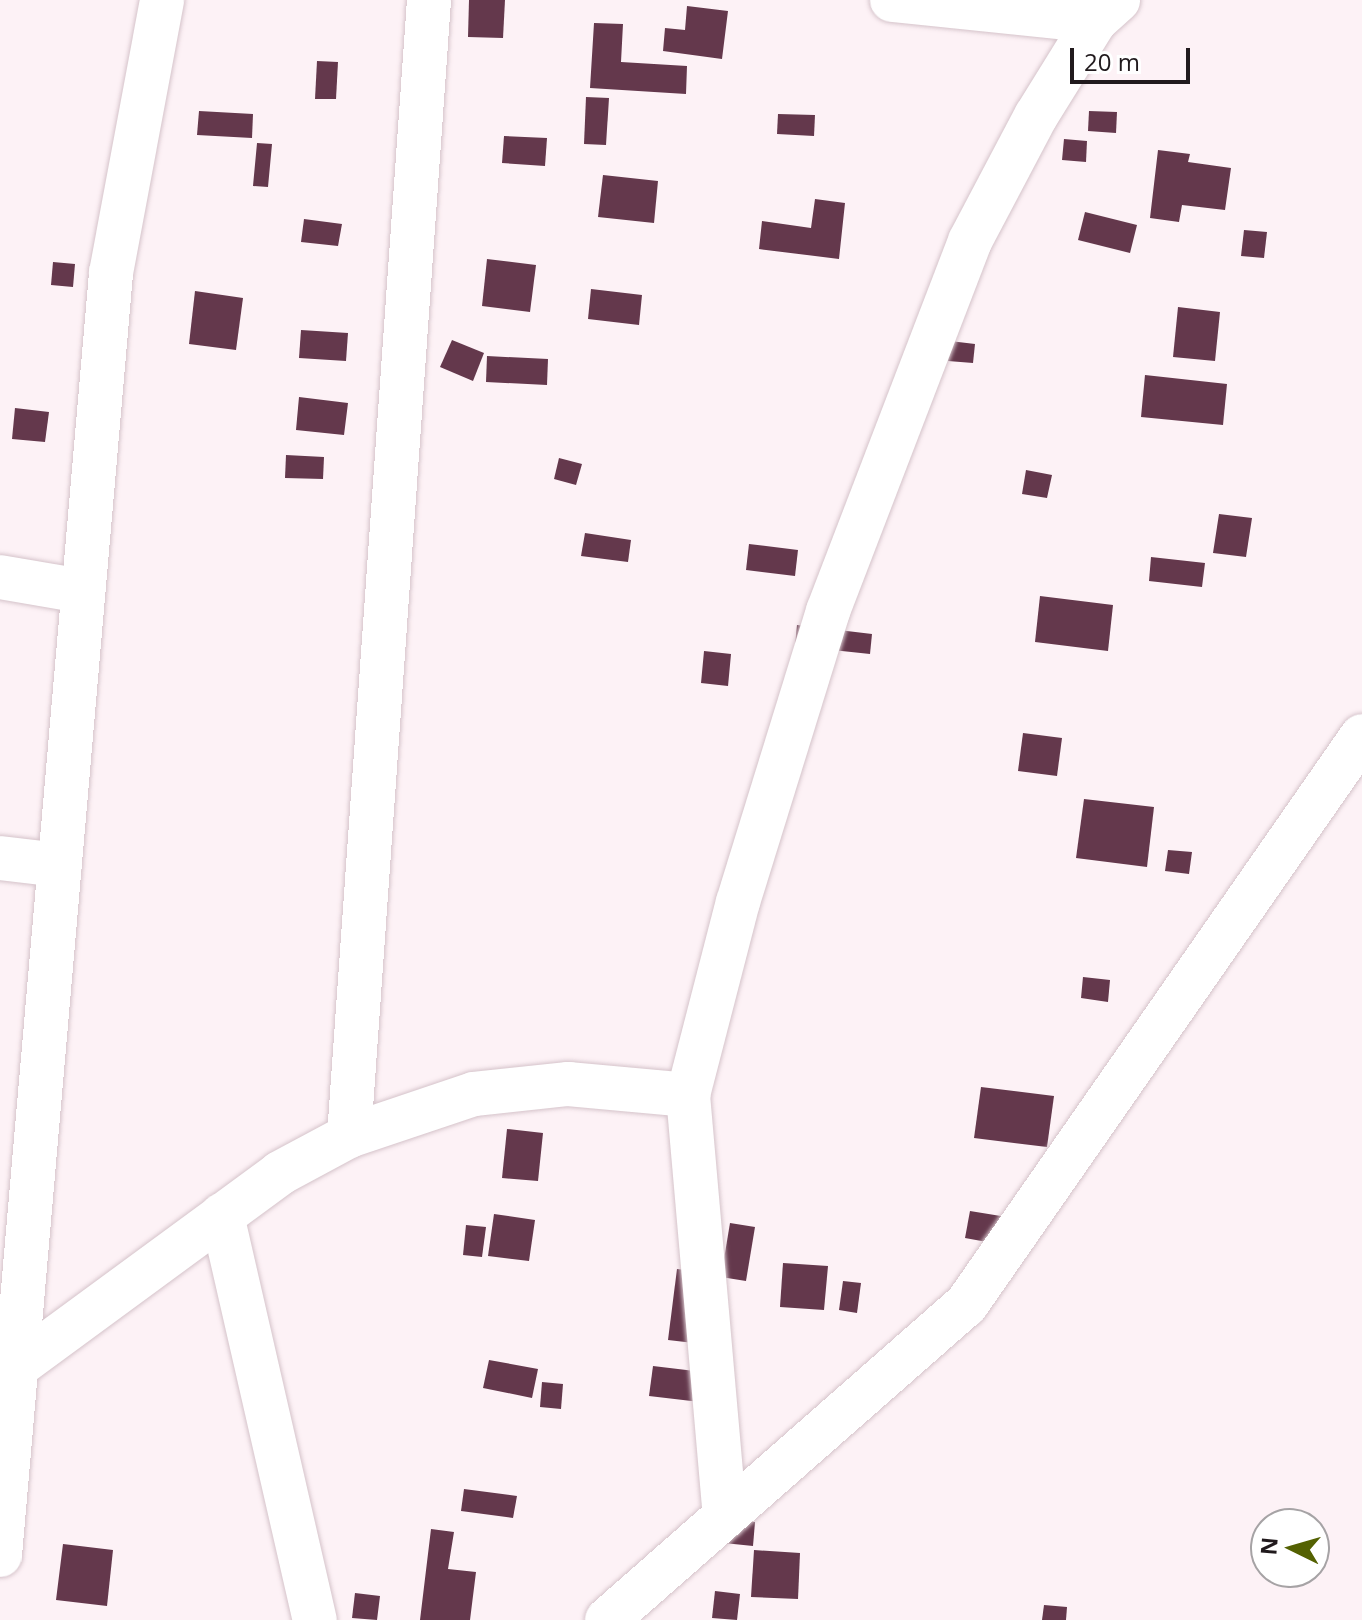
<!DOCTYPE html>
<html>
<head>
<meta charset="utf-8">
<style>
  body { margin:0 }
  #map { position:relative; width:1362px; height:1620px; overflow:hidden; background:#fdf2f6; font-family:"Open Sans",sans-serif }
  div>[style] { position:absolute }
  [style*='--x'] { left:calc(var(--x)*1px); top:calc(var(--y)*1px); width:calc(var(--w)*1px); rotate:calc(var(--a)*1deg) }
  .building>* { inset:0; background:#64384c }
  .roads { filter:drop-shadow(0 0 2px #d5c3ca) drop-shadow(0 0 2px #d5c3ca) }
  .minor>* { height:44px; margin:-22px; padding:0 22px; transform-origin:22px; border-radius:22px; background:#fff }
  span { translate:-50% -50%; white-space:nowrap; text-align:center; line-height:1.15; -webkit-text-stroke:8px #fff; paint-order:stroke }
  .north { position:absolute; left:1250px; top:1508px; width:80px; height:80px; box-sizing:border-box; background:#fff; border:2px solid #a6a3a5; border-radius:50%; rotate:275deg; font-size:22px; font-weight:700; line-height:32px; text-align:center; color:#211a1d }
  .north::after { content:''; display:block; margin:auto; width:28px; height:36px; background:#546102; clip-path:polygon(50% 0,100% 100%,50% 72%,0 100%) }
  .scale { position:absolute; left:1070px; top:48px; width:120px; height:36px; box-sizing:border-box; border:4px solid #211a1d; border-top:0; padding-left:10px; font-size:24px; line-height:28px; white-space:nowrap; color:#211a1d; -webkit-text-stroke:6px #fff; paint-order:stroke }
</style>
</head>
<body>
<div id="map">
  <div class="building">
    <i style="clip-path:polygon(469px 0,505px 0,503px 38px,468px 37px)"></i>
    <i style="clip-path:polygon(687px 6px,728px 11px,722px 59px,663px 51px,665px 28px,685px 30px)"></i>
    <i style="clip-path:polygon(594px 23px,623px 24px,621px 62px,687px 66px,686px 94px,590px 88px)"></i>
    <i style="clip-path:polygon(317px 61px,338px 62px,336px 99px,315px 99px)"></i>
    <i style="clip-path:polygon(586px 97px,609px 98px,606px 145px,584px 144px)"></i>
    <i style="clip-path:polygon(199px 111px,253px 114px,252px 138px,197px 135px)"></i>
    <i style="clip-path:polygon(1089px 111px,1117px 112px,1116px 133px,1088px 131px)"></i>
    <i style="clip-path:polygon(778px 114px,815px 115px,814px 136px,777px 134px)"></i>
    <i style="clip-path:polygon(504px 136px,547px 138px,545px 166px,502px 163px)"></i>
    <i style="clip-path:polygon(1064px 139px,1087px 141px,1086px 162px,1062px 160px)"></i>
    <i style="clip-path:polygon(257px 143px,272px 144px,268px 187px,253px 186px)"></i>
    <i style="clip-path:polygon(1158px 150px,1190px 154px,1188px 162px,1231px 168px,1225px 210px,1182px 205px,1179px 222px,1150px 218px)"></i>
    <i style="clip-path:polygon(603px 175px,658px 181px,654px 223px,598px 217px)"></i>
    <i style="clip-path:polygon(815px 199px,845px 203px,839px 259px,759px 249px,762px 221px,811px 228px)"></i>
    <i style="clip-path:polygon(1085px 212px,1137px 225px,1130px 253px,1078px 240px)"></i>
    <i style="clip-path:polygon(304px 219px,342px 224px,338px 246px,301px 242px)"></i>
    <i style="clip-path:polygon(1244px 230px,1267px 232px,1264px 258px,1241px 256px)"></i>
    <i style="clip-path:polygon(487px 259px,536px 265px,530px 312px,482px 306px)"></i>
    <i style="clip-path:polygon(53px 262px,75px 264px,73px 287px,51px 285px)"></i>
    <i style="clip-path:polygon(591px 289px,642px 295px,639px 325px,588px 319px)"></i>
    <i style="clip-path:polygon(195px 291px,243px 298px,236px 350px,189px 344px)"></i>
    <i style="clip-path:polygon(1178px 307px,1220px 312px,1215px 361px,1173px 357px)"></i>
    <i style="clip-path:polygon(301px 330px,348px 333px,346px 361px,299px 358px)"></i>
    <i style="clip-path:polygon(452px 340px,484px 353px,473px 381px,440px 367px)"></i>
    <i style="clip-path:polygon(950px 341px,975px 344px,973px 363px,948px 361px)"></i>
    <i style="clip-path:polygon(487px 356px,548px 359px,547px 385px,486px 382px)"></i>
    <i style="clip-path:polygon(1145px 375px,1227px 384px,1223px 425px,1141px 417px)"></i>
    <i style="clip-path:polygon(299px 397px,348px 403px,344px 435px,296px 430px)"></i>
    <i style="clip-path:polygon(15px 408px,49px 412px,45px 442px,12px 439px)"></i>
    <i style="clip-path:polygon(286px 455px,324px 457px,323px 479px,285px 478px)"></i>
    <i style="clip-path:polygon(559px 458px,582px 464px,576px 485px,554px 479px)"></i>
    <i style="clip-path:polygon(1026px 470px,1052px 475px,1047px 498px,1022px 494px)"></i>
    <i style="clip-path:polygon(1219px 514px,1252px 518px,1246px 557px,1213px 553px)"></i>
    <i style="clip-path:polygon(585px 533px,631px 540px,628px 562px,581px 556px)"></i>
    <i style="clip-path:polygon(749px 544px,798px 550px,795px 576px,746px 570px)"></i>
    <i style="clip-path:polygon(1151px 557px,1205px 563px,1202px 587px,1149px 581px)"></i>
    <i style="clip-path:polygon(1040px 596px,1113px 605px,1108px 651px,1035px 642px)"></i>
    <i style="clip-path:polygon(797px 625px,872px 634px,870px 654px,795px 646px)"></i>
    <i style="clip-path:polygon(704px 651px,731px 654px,728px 686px,701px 683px)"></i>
    <i style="clip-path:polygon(1023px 733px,1062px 738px,1057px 776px,1018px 771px)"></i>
    <i style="clip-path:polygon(1084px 799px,1154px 807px,1147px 867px,1076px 858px)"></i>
    <i style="clip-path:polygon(1168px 850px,1192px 852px,1189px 874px,1165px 871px)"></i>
    <i style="clip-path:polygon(1083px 977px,1110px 980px,1108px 1002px,1081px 998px)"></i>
    <i style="clip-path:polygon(981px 1087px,1054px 1096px,1047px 1147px,974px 1138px)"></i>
    <i style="clip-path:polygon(507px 1129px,543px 1133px,538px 1181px,502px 1178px)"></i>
    <i style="clip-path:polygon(970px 1211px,1013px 1218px,1009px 1246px,965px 1238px)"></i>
    <i style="clip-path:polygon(494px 1214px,535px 1220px,529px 1261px,488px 1256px)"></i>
    <i style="clip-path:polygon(730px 1223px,755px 1227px,746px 1281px,721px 1277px)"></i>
    <i style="clip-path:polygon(466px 1225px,486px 1227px,482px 1257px,463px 1255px)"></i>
    <i style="clip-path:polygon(783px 1263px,828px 1266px,824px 1310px,780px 1307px)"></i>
    <i style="clip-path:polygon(677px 1269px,703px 1272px,720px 1346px,668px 1340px)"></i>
    <i style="clip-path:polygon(843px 1281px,861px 1283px,857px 1313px,839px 1310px)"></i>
    <i style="clip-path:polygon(489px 1360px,538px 1369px,532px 1398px,483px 1388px)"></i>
    <i style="clip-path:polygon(653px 1366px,703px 1372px,700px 1402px,649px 1396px)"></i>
    <i style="clip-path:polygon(542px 1382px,563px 1384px,561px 1409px,540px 1407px)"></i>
    <i style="clip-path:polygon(464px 1489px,517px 1496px,513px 1518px,461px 1511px)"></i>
    <i style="clip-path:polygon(726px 1520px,755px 1522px,753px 1546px,724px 1543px)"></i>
    <i style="clip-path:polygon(431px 1529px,454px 1532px,448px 1569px,476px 1572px,470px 1620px,420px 1620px)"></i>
    <i style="clip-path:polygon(63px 1544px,113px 1550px,107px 1606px,56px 1600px)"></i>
    <i style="clip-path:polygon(754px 1550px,800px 1553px,798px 1599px,751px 1597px)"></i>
    <i style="clip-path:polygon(715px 1591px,740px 1594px,737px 1620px,712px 1618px)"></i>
    <i style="clip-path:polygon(355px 1593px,380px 1596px,377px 1620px,352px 1618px)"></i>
    <i style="clip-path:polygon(1044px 1605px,1067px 1607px,1066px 1620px,1042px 1620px)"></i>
  </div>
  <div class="roads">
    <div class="minor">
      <i style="--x:892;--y:0;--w:204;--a:5.9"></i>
      <i style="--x:0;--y:577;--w:83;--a:9.7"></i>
      <i style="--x:0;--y:858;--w:60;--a:6.7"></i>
      <i style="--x:688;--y:1095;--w:423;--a:85"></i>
      <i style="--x:349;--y:1136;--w:1139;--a:-85.97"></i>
      <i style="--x:222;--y:1215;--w:416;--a:77.1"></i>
      <i style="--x:0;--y:1364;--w:19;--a:3"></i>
      <i style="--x:19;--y:1365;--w:324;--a:-36.3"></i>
      <i style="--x:280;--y:1173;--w:78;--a:-28.2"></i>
      <i style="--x:349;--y:1136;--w:132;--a:-18.6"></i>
      <i style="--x:474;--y:1094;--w:95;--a:-6.1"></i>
      <i style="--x:568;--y:1084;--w:121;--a:5.2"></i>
      <i style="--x:688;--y:1095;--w:199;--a:-75.5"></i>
      <i style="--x:738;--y:902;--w:305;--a:-72.8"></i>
      <i style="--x:828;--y:611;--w:396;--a:-69"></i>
      <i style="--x:970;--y:241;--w:141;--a:-62.2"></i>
      <i style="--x:1036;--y:116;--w:112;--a:-58.2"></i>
      <i style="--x:1095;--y:21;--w:31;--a:-42"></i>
      <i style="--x:0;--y:1555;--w:1287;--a:-85.05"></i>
      <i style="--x:111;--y:273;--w:278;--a:-79.4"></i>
      <i style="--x:607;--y:1620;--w:478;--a:-41.3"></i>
      <i style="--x:966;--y:1305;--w:693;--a:-55.16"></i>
    </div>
  </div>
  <div class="north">N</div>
  <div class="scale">20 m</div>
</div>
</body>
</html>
